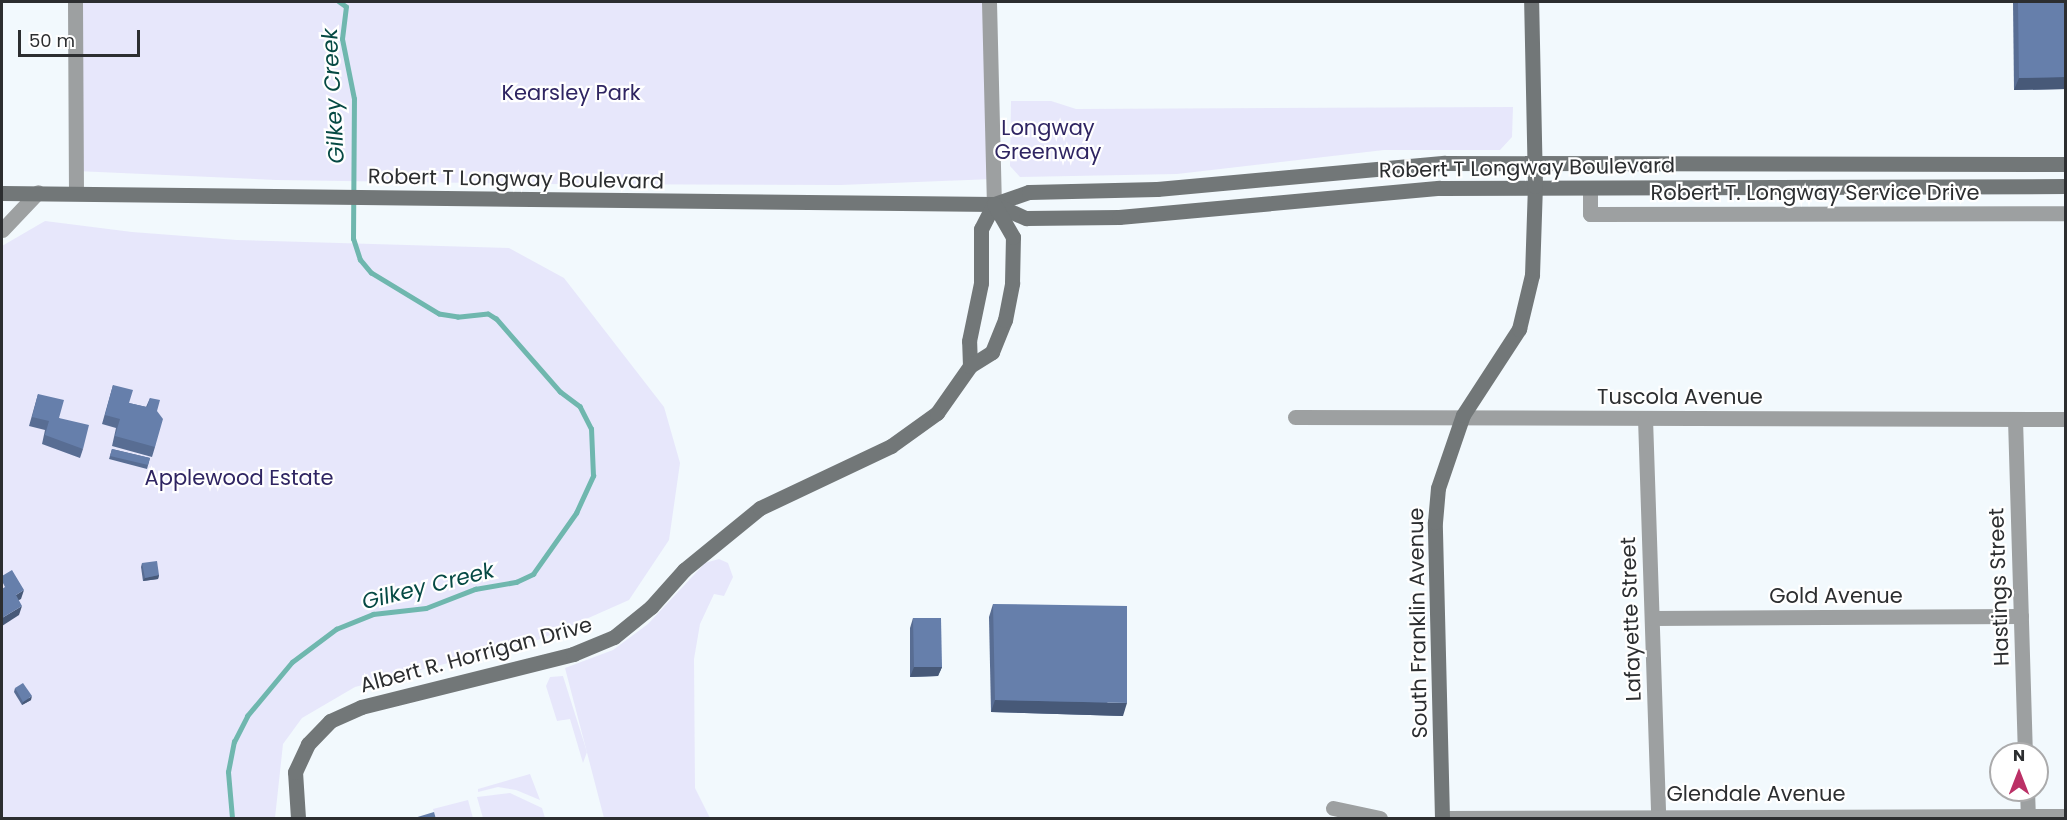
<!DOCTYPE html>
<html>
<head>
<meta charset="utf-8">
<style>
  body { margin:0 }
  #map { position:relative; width:2067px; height:820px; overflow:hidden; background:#f2f9fd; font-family:Poppins,sans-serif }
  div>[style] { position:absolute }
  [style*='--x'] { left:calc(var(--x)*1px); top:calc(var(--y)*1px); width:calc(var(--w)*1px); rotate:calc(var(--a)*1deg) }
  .green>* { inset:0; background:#e7e7fb }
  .stream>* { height:4.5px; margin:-2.25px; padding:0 2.25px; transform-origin:2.25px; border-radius:2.25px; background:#6fb7ae }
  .street>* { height:15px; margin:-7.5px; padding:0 7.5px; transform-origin:7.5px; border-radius:7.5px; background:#9da0a1 }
  .secondary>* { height:15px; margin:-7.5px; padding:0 7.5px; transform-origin:7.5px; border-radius:7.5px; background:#727778 }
  .wall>* { inset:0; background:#586d93 }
  .shaded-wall>* { inset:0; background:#475978 }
  .building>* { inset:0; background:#667fab }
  span { translate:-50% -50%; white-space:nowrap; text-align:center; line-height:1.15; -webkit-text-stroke:4.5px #fff; paint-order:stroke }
  .park-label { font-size:21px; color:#2f2562 }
  .street-label { font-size:21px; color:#2c2e30 }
  .water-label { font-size:22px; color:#064a44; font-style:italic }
  .frame { position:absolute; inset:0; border:3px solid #2c2e30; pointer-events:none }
  .north { position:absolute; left:1989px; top:742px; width:60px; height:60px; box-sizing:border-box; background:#fff; border:2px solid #ababac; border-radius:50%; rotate:0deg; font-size:16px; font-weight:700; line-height:24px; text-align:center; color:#2c2e30 }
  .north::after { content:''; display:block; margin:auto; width:21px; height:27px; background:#bb3066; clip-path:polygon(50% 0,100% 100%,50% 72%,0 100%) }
  .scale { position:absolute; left:18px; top:30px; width:122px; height:27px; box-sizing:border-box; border:3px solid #2c2e30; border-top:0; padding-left:8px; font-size:18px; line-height:21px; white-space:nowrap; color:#2c2e30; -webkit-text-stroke:4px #fff; paint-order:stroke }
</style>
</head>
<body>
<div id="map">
  <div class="green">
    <i style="clip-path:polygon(75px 2px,980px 2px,989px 5px,993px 179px,841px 185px,542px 184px,276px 180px,76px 171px)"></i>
    <i style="clip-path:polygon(1011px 101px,1051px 101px,1076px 109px,1513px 107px,1512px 137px,1500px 150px,1384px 150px,1177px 174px,1020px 177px,1010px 166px)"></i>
    <i style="clip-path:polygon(45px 221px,132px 232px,237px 240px,509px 248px,564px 278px,664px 407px,680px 463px,669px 540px,629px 600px,541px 639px,355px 687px,302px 718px,283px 744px,275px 818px,2px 818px,2px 246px)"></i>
    <i style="clip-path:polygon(719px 559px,728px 563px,733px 577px,724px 596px,714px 594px,700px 624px,694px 659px,695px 788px,710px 818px,604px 818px,565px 668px,613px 650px,648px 624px,705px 563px)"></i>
    <i style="clip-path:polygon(563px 676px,587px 752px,583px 763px,570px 719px,557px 721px,546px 686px,550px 677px)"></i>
    <i style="clip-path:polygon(530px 774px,540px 800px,516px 790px,498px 787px,478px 792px,478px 789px)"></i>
    <i style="clip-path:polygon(510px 793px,542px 808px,545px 818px,483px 818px,477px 797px)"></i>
    <i style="clip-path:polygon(468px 800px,473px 818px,436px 818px,433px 809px)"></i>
  </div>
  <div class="stream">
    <i style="--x:232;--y:818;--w:46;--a:-95"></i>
    <i style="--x:228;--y:772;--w:31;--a:-79"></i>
    <i style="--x:234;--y:742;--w:29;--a:-63"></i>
    <i style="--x:247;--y:716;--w:70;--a:-50.2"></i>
    <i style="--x:292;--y:662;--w:55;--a:-36.9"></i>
    <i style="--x:336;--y:629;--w:40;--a:-22"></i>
    <i style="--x:373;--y:614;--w:53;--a:-6.5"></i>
    <i style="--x:426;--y:608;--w:53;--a:-21.2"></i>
    <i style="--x:475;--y:589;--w:42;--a:-9.7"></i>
    <i style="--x:516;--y:582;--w:19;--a:-25"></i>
    <i style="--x:533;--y:574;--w:75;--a:-54.8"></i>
    <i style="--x:576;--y:513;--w:41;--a:-65.3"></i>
    <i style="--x:593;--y:476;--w:47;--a:-92.4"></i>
    <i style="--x:591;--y:429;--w:25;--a:-117"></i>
    <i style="--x:580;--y:407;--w:25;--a:-143"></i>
    <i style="--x:560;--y:392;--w:97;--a:-131.2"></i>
    <i style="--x:496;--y:319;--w:9;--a:-148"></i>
    <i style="--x:488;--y:314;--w:30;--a:174"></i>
    <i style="--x:458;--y:317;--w:19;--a:-171"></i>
    <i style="--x:439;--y:314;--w:79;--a:-148.9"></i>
    <i style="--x:371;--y:273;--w:17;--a:-130"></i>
    <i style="--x:360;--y:260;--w:22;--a:-108"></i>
    <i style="--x:353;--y:239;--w:140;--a:-89.6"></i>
    <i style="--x:354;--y:99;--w:61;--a:-101.3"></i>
    <i style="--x:342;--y:39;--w:32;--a:-83"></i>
    <i style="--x:346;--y:7;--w:9;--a:-144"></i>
  </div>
  <div class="street">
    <i style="--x:75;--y:2;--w:190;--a:89.7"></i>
    <i style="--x:989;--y:2;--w:202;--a:88.6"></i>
    <i style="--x:1590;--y:188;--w:26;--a:90"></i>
    <i style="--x:1590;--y:214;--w:476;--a:-0.1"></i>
    <i style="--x:2;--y:230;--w:52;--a:-46.5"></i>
    <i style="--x:1295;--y:417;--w:771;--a:0.15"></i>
    <i style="--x:1645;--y:418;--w:400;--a:88.1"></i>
    <i style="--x:2015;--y:419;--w:335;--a:88.3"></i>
    <i style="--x:1652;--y:618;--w:369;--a:-0.3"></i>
    <i style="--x:2027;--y:790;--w:28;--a:88"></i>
    <i style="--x:1333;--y:808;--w:48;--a:12"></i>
    <i style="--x:1447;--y:818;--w:619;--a:-0.19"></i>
  </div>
  <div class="secondary">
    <i style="--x:2;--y:193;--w:992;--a:0.64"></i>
    <i style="--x:994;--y:204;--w:37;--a:-19"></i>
    <i style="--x:1029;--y:192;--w:128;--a:-1.3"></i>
    <i style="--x:1157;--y:189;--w:289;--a:-5.2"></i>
    <i style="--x:1445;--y:163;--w:621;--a:0.09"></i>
    <i style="--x:994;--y:204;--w:35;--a:24"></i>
    <i style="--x:1026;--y:218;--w:93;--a:-0.6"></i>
    <i style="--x:1119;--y:217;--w:322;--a:-5.2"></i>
    <i style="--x:1440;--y:188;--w:626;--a:-0.18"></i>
    <i style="--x:970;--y:366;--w:25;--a:-92"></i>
    <i style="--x:969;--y:341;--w:59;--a:-78.3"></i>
    <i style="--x:981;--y:283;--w:54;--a:-90"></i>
    <i style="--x:981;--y:229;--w:28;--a:-63"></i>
    <i style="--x:298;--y:818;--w:46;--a:-93.7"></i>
    <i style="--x:295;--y:772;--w:31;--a:-65"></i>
    <i style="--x:308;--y:744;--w:32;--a:-46"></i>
    <i style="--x:330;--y:721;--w:34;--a:-24"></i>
    <i style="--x:361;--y:707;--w:219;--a:-14"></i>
    <i style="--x:573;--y:654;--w:44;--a:-22.5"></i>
    <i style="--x:614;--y:637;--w:48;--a:-39"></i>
    <i style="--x:651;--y:607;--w:50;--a:-48.3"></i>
    <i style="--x:684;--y:570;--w:98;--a:-39.2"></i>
    <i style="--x:760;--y:508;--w:145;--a:-25.3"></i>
    <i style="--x:891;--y:446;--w:57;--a:-35.7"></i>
    <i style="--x:937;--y:413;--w:57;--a:-54.9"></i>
    <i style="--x:970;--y:366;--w:26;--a:-32"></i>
    <i style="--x:992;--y:352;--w:35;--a:-68"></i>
    <i style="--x:1005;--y:320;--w:38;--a:-79"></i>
    <i style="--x:1012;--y:283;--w:46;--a:-88.8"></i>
    <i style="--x:1013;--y:237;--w:38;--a:-120"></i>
    <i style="--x:1442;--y:818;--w:296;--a:-91.4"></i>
    <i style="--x:1435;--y:522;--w:34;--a:-85"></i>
    <i style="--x:1438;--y:488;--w:77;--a:-71.1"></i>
    <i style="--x:1463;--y:415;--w:103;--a:-56.9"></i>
    <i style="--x:1519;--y:329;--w:56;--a:-76.5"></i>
    <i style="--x:1532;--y:275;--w:89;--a:-88.1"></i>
    <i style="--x:1535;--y:186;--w:184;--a:-91.2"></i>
  </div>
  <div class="wall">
    <i style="clip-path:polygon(2013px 2px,2066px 2px,2066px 89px,2014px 90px)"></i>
    <i style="clip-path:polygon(113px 385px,129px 403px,146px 407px,150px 398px,157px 411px,155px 447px,152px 457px,112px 446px,116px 428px,102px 424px)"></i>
    <i style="clip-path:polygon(38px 394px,59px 418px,83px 449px,80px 458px,42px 444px,45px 430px,29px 426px)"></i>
    <i style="clip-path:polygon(112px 449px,150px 458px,147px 469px,109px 459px)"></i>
    <i style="clip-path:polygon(142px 563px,159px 575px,158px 579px,143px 581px,141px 567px)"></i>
    <i style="clip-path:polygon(993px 604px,1123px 716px,991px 712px,989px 617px)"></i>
    <i style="clip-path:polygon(913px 618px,942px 667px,938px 676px,910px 677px,910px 628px)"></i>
    <i style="clip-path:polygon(15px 688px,31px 700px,22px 705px,14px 692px)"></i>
  </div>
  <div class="shaded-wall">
    <i style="clip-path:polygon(2066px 77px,2066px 89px,2014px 90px,2019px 78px)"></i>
    <i style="clip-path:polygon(159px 575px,158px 579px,143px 581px,145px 578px)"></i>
    <i style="clip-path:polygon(24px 590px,21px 599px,12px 604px,16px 595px)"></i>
    <i style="clip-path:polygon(22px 606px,19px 615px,2px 626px,2px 618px)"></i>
    <i style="clip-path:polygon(914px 667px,942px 667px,938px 676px,910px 677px)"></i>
    <i style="clip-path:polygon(32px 696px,31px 700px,22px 705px,23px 702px)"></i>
    <i style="clip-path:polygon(995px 700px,1127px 703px,1123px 716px,991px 712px)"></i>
  </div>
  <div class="building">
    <i style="clip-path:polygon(2018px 2px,2066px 2px,2066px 77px,2019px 78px)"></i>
    <i style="clip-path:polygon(113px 385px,133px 390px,129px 403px,147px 407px,150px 398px,160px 400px,157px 411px,163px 419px,155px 447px,115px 436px,120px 419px,105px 415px)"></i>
    <i style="clip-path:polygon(38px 394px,64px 400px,59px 418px,89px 425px,83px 449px,45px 435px,49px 421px,32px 417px)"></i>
    <i style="clip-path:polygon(112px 449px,150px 458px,148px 465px,110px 456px)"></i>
    <i style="clip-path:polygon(157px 561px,159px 575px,145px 578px,142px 563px)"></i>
    <i style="clip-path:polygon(12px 570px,24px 590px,16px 595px,22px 606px,2px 618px,2px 589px,5px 587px,2px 581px,2px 576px)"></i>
    <i style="clip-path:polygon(993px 604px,1127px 606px,1127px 703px,995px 700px)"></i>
    <i style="clip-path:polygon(913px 618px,941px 618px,942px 667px,914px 667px)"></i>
    <i style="clip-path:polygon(23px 683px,32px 696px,23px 702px,15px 688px)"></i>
    <i style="clip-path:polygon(434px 812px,436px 819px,411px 819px)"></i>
  </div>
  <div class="park-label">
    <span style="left:571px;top:93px">Kearsley Park</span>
    <span style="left:1048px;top:140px">Longway<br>Greenway</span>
    <span style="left:239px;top:478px">Applewood Estate</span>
  </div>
  <div class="street-label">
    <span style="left:1527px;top:168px;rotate:-1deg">Robert T Longway Boulevard</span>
    <span style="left:516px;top:179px;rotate:1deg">Robert T Longway Boulevard</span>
    <span style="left:1815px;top:193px">Robert T. Longway Service Drive</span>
    <span style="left:1680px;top:397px">Tuscola Avenue</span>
    <span style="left:1999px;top:587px;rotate:-92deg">Hastings Street</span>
    <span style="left:1836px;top:596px">Gold Avenue</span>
    <span style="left:1631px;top:619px;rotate:-92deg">Lafayette Street</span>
    <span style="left:1418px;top:623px;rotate:-91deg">South Franklin Avenue</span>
    <span style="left:476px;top:655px;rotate:-15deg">Albert R. Horrigan Drive</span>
    <span style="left:1756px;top:794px">Glendale Avenue</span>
  </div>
  <div class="water-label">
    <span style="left:333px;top:96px;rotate:-93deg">Gilkey Creek</span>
    <span style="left:428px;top:586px;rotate:-14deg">Gilkey Creek</span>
  </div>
  <div class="frame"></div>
  <div class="north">N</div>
  <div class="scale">50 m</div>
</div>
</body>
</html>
